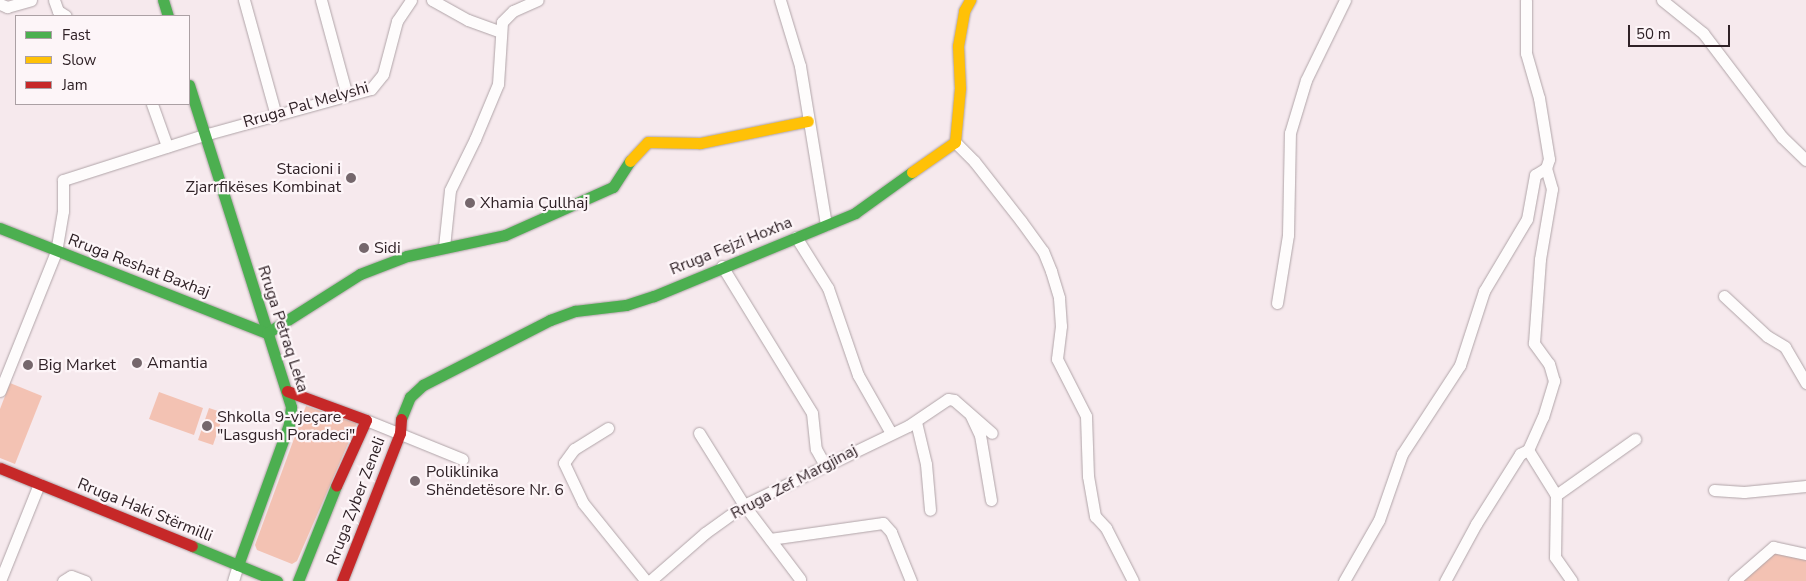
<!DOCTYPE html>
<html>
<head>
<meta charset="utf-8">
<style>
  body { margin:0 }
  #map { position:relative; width:1806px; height:581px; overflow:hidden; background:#f6e9ed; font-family:"Nunito Sans",sans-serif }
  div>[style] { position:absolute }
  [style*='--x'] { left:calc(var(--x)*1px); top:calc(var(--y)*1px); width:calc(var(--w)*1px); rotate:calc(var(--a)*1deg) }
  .green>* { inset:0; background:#f3c2b3 }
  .roads { filter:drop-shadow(0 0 1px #b0a4a8) drop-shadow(0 0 1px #b0a4a8) }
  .street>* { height:11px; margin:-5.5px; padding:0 5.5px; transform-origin:5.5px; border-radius:5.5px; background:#fefcfc }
  .fast>* { height:11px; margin:-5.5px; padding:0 5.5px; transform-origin:5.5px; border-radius:5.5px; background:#4caf50 }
  .slow>* { height:11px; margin:-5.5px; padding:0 5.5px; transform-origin:5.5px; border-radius:5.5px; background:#ffc107 }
  .jam>* { height:11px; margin:-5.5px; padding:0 5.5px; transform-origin:5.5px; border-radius:5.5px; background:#c62828 }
  .dots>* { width:14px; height:14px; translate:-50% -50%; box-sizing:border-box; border:2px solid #fdf5f8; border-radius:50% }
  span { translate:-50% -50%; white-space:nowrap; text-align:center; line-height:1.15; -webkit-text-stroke:4.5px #fdf5f8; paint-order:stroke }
  .street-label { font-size:16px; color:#2f2126 }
  .poi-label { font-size:16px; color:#2f2126 }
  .right { translate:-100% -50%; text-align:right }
  .left { translate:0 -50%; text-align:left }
  .legend { position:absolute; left:15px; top:15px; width:175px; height:90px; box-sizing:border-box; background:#fdf5f8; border:1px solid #aba0a4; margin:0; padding:6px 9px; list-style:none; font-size:15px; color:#2f2126 }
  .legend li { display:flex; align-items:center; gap:10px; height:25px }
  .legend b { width:25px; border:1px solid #aba0a4 }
  .scale { position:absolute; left:1628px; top:25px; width:102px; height:22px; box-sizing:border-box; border:2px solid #2f2126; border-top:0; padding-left:6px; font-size:15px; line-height:18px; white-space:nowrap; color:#2f2126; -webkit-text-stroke:4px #fdf5f8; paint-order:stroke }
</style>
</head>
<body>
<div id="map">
  <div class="green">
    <i style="clip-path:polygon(10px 383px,42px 396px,15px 464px,0 458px,0 409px)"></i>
    <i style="clip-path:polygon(159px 392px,203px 408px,194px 435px,149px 419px)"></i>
    <i style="clip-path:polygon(306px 406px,357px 423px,297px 561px,292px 564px,257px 550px,255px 545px)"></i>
    <i style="clip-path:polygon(209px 408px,224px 413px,213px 445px,198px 440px)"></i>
    <i style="clip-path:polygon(1776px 552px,1806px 559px,1806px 581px,1741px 581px)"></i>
  </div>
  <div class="roads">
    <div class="street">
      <i style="--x:54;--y:0;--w:12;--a:70"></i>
      <i style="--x:58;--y:11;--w:9;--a:32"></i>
      <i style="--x:244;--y:0;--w:119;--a:74.5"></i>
      <i style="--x:321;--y:0;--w:99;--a:74.8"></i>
      <i style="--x:432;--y:0;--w:41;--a:29.1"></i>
      <i style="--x:468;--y:20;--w:33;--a:20"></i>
      <i style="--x:780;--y:0;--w:69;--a:73.1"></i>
      <i style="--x:800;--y:66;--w:161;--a:80.7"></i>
      <i style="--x:1526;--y:0;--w:53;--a:90"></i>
      <i style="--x:1526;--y:53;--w:47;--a:73.9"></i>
      <i style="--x:1539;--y:98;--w:62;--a:80.7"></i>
      <i style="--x:1549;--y:159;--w:9;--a:108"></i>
      <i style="--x:1662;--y:0;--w:53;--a:38.8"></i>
      <i style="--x:1703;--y:33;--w:131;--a:52.8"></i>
      <i style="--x:1782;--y:137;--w:33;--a:44"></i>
      <i style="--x:0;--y:4;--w:8;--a:23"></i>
      <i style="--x:7;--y:7;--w:25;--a:-16"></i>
      <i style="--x:152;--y:104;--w:45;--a:70.3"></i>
      <i style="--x:955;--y:142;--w:27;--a:45"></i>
      <i style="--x:974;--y:161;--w:76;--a:51.9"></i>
      <i style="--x:1021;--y:221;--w:37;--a:54"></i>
      <i style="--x:1043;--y:251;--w:22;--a:68"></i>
      <i style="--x:1051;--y:271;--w:28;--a:73"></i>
      <i style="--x:1059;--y:298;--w:28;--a:86"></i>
      <i style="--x:1061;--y:326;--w:33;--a:97"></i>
      <i style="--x:1057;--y:359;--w:64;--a:63"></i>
      <i style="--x:1086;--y:416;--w:60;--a:88.1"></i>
      <i style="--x:1088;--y:476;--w:41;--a:80.1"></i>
      <i style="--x:1095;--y:516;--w:16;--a:47"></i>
      <i style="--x:1106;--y:528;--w:59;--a:63"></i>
      <i style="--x:796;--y:237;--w:60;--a:57.9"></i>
      <i style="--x:828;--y:288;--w:92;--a:71"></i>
      <i style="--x:858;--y:375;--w:67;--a:60.4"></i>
      <i style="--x:444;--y:247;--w:57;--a:-84"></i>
      <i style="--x:450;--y:190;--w:57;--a:-63.9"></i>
      <i style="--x:475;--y:139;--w:60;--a:-67.3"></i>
      <i style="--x:498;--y:84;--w:62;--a:-86.3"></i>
      <i style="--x:502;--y:22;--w:16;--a:-45"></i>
      <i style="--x:513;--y:11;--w:27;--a:-24"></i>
      <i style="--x:722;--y:266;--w:172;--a:58.5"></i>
      <i style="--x:812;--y:413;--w:36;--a:84"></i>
      <i style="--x:816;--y:449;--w:18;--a:61"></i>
      <i style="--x:1724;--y:296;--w:59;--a:42.9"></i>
      <i style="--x:1767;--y:336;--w:21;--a:31"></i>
      <i style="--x:1785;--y:347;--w:42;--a:59.7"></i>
      <i style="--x:1277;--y:303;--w:69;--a:-80.8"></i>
      <i style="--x:1288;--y:235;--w:102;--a:-88.9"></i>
      <i style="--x:1290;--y:133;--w:55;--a:-73.2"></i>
      <i style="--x:1306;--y:80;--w:89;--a:-64"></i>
      <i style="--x:0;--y:391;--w:150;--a:-68.1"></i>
      <i style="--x:56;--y:252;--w:42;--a:-80.3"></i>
      <i style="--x:63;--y:211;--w:31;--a:-90"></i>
      <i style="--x:63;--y:180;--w:148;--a:-17.7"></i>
      <i style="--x:204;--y:135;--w:173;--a:-15.4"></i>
      <i style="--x:371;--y:89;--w:19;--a:-51"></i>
      <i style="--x:383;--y:74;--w:55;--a:-75.2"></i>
      <i style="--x:397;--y:21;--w:25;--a:-56"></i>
      <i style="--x:971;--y:416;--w:21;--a:65"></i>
      <i style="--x:980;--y:435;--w:66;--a:80.4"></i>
      <i style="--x:366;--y:420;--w:104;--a:22.1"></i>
      <i style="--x:916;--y:422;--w:43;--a:76.6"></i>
      <i style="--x:926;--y:464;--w:46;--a:85"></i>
      <i style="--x:608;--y:428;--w:40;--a:148"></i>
      <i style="--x:574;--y:449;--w:17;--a:126"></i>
      <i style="--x:564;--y:463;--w:44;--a:64.6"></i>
      <i style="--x:583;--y:503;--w:100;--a:51.1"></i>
      <i style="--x:699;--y:433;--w:85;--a:58"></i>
      <i style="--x:744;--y:505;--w:93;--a:52.9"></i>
      <i style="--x:1528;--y:450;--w:36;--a:-66"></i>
      <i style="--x:1543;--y:417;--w:38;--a:-73"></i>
      <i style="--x:1554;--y:381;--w:18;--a:-106"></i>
      <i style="--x:1549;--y:364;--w:26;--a:-126"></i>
      <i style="--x:1534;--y:343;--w:84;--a:-85.9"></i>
      <i style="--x:1540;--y:259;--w:71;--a:-80.3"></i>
      <i style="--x:1552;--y:189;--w:22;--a:-106"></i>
      <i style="--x:1528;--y:450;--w:53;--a:58.1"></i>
      <i style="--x:1556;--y:495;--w:62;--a:90.9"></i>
      <i style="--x:1555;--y:557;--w:29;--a:55"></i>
      <i style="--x:1714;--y:490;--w:30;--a:4"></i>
      <i style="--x:1744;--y:492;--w:62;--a:-5.5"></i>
      <i style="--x:1556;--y:495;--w:97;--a:-35.3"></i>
      <i style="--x:770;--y:539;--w:114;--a:-8.1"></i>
      <i style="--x:883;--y:523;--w:12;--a:48"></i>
      <i style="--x:891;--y:532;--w:53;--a:67.8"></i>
      <i style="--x:0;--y:581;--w:105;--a:-68.1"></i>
      <i style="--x:63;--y:581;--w:9;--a:-32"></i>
      <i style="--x:71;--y:576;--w:15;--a:20"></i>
      <i style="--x:233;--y:581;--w:17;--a:-73"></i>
      <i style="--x:650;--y:581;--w:73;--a:-41.1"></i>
      <i style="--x:705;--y:533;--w:48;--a:-35.7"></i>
      <i style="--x:744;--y:505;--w:182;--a:-25.7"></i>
      <i style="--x:908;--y:426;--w:48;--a:-34"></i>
      <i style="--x:948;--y:399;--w:6;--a:9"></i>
      <i style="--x:954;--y:400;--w:50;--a:41"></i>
      <i style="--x:1344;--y:581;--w:70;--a:-60.2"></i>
      <i style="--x:1379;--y:520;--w:70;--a:-70.8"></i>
      <i style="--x:1402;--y:454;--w:106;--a:-56.9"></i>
      <i style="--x:1460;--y:365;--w:78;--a:-72"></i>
      <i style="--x:1484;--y:291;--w:84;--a:-59.2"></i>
      <i style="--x:1527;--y:219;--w:45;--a:-79.7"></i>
      <i style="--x:1535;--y:175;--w:13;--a:-32"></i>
      <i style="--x:1445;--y:581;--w:65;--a:-61.5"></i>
      <i style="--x:1476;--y:524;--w:83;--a:-57.8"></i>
      <i style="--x:1520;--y:454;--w:9;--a:-27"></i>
      <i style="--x:1734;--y:581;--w:52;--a:-41.1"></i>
      <i style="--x:1773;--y:547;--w:34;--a:12"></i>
    </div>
    <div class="fast">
      <i style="--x:163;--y:0;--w:17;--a:73"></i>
      <i style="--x:189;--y:85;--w:338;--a:72.4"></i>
      <i style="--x:291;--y:407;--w:17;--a:97"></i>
      <i style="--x:289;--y:424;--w:150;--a:109.9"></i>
      <i style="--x:0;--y:228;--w:287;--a:21.5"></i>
      <i style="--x:267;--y:333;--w:110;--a:-32.4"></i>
      <i style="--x:360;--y:274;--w:50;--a:-21"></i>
      <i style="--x:407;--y:256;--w:100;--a:-12.1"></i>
      <i style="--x:505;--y:235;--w:118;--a:-24"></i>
      <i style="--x:613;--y:187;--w:31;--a:-57"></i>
      <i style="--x:401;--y:419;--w:24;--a:-68"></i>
      <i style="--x:410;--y:397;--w:18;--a:-43"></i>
      <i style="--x:423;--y:385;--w:143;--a:-27.1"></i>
      <i style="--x:550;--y:320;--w:27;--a:-20"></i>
      <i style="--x:575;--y:311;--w:51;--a:-6.7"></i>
      <i style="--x:626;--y:305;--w:29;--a:-18"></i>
      <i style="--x:654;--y:296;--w:217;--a:-22.4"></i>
      <i style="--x:855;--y:213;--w:70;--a:-35.7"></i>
      <i style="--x:192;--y:546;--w:92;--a:22.4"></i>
      <i style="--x:298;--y:581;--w:102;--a:-68.2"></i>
    </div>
    <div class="slow">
      <i style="--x:630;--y:161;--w:26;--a:-47"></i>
      <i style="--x:648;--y:142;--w:52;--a:1.1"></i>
      <i style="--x:700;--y:143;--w:110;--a:-11.5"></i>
      <i style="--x:912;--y:172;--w:52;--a:-34.9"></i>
      <i style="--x:955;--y:142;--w:54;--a:-84.7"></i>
      <i style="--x:960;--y:88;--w:42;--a:-92.7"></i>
      <i style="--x:958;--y:46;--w:36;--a:-80"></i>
      <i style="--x:964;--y:11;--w:13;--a:-61"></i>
    </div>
    <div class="jam">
      <i style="--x:287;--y:391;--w:84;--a:20.2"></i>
      <i style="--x:366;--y:420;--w:72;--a:114.4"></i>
      <i style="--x:0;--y:468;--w:207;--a:22.1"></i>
      <i style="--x:342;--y:581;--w:159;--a:-68.6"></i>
      <i style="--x:400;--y:433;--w:14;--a:-86"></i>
    </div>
  </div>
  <div class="dots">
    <i style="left:351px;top:178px;background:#75676c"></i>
    <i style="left:470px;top:203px;background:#75676c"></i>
    <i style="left:364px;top:248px;background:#75676c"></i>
    <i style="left:137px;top:363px;background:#75676c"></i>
    <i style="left:28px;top:365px;background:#75676c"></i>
    <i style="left:207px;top:426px;background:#75676c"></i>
    <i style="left:415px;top:481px;background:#75676c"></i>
  </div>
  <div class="street-label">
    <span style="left:306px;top:105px;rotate:-16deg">Rruga Pal Melyshi</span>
    <span style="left:731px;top:246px;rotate:-22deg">Rruga Fejzi Hoxha</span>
    <span style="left:139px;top:266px;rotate:21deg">Rruga Reshat Baxhaj</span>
    <span style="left:283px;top:329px;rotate:72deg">Rruga Petraq Leka</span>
    <span style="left:794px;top:482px;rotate:-28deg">Rruga Zef Margjinaj</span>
    <span style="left:356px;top:501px;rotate:-69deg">Rruga Zyber Zeneli</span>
    <span style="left:145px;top:510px;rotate:22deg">Rruga Haki Stërmilli</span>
  </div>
  <div class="poi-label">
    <span class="right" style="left:341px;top:178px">Stacioni i<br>Zjarrfikëses Kombinat</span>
    <span class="left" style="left:480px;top:203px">Xhamia Çullhaj</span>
    <span class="left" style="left:374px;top:248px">Sidi</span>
    <span class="left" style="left:147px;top:363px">Amantia</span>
    <span class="left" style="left:38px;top:365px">Big Market</span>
    <span class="left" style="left:217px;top:426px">Shkolla 9-vjeçare<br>"Lasgush Poradeci"</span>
    <span class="left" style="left:426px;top:481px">Poliklinika<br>Shëndetësore Nr. 6</span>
  </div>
  <ul class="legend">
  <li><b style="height:6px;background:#4caf50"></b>Fast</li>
  <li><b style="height:6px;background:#ffc107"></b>Slow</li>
  <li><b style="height:6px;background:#c62828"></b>Jam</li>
  </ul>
  <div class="scale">50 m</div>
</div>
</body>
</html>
